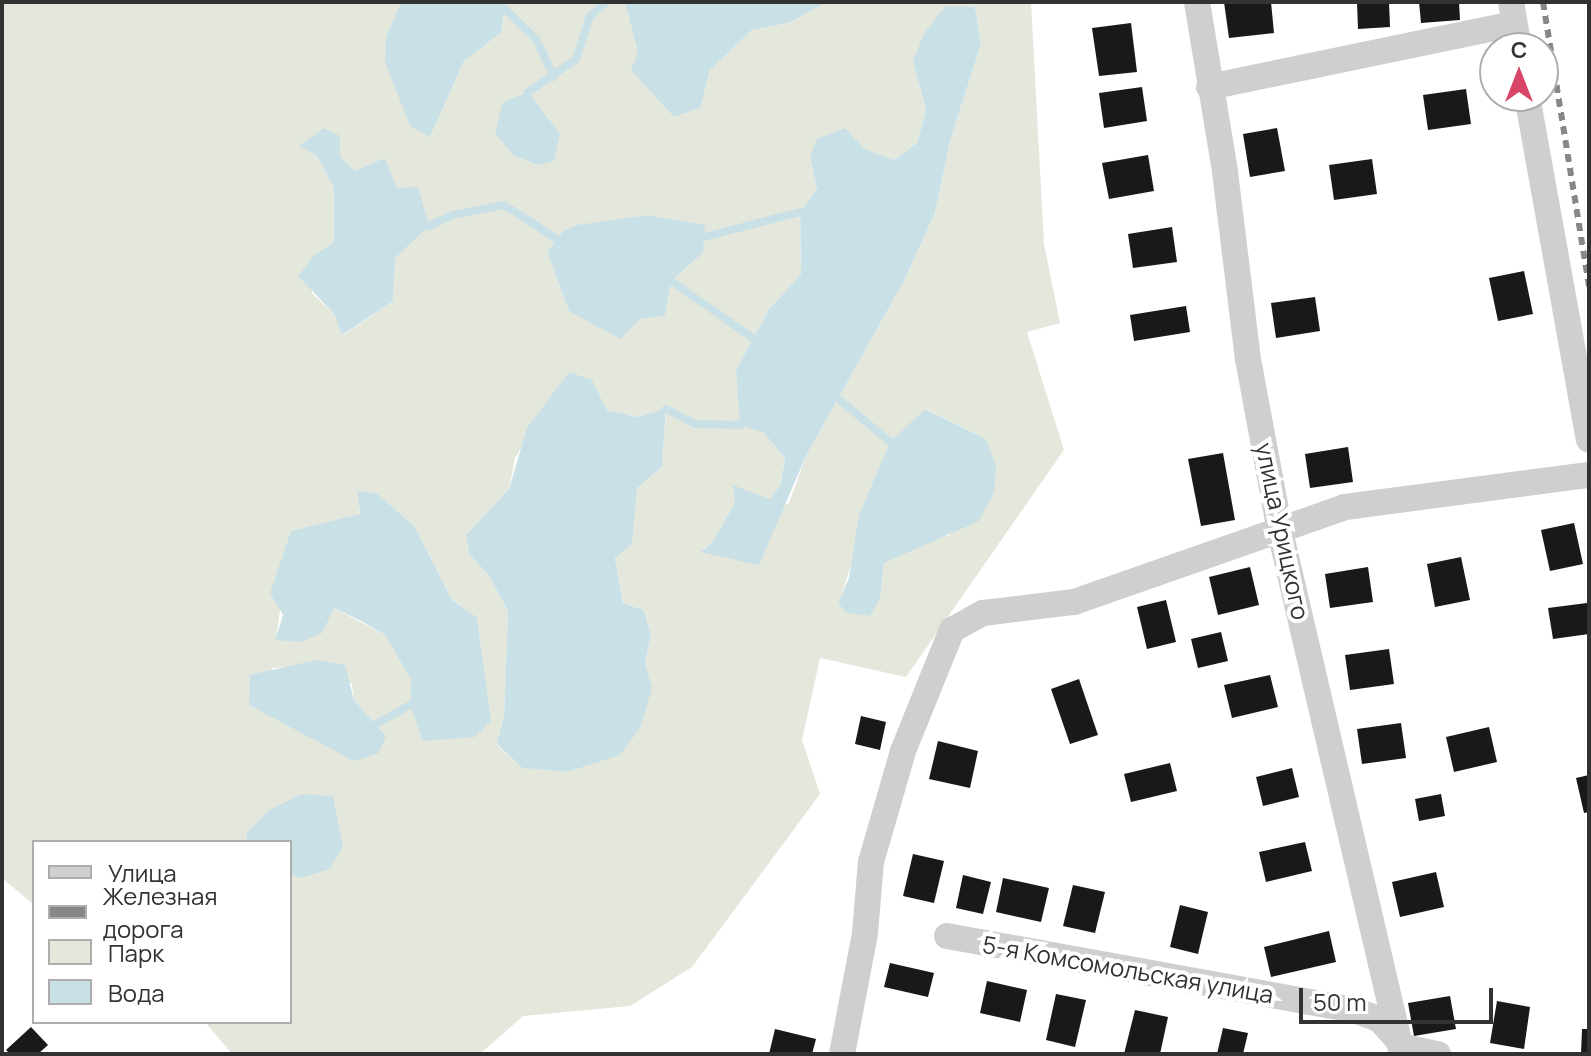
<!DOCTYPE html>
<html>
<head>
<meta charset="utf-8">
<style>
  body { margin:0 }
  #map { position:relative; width:1591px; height:1056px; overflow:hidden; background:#fff; font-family:Manrope,sans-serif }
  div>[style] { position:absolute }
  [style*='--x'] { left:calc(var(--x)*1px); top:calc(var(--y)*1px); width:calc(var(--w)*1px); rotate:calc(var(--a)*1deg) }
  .green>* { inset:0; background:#e4e8dc }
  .water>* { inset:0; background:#cae0e7 }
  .stream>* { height:8px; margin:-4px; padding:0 4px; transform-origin:4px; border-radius:4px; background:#cae0e7 }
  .building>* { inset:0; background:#191919 }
  .minor>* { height:26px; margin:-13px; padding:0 13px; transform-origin:13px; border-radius:13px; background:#cfcfcf }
  .rail>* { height:6px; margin-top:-3px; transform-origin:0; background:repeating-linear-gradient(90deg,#878787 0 8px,transparent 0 14px) }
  span { translate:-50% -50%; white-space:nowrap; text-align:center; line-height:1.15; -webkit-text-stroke:8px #fff; paint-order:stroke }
  .street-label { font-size:24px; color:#323232 }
  .frame { position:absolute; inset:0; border:4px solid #323232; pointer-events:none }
  .legend { position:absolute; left:32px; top:840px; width:260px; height:184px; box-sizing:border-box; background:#fff; border:2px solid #adadad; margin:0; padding:10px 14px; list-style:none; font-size:24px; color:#323232 }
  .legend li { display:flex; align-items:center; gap:16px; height:40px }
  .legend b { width:40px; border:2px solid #adadad }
  .north { position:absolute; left:1479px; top:32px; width:80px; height:80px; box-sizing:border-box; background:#fff; border:2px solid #adadad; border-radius:50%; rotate:0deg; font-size:22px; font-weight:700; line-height:32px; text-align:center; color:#323232 }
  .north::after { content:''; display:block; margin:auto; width:28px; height:36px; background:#d84566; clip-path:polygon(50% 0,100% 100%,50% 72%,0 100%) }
  .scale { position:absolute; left:1299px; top:988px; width:194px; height:36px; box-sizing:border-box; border:4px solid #323232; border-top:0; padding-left:10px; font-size:24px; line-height:28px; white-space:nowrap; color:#323232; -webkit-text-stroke:6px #fff; paint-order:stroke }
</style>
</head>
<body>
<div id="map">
  <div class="green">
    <i style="clip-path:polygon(evenodd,2px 2px,401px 2px,386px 36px,430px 137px,464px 61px,501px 33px,506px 2px,625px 2px,654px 94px,674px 117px,699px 108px,710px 70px,752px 30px,789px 23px,827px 2px,1031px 2px,1044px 244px,1060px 323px,1027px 332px,1064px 450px,906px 677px,820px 658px,802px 740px,820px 794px,692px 967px,630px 1006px,523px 1016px,480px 1054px,232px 1054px,205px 1022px,290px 1022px,290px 875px,301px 878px,343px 846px,247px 833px,246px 842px,34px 842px,34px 905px,2px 878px,2px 2px,975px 7px,981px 44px,950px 141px,935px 213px,905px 279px,806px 456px,789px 503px,701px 551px,711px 544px,735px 503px,771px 499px,780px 486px,785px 458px,763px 432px,736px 370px,769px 309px,801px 274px,800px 212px,817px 189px,810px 157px,845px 129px,865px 149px,894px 160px,917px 143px,926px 110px,913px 62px,975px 7px,2px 2px,300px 146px,340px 156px,355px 171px,397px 188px,393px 301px,343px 335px,335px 315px,312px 293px,314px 255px,334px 242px,334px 188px,317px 156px,300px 146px,2px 2px,648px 215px,704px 225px,703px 253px,671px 281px,665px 316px,640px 319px,569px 311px,547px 252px,563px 231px,648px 215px,2px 2px,569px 372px,592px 381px,607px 410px,637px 417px,666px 410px,662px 467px,637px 488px,615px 557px,623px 603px,644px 610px,651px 635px,645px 663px,652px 689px,567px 772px,522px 768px,497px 745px,504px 716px,508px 611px,489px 576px,469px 554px,466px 535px,509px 489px,515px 458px,569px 372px,2px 2px,926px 409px,986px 439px,950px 535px,916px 544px,884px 563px,880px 599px,839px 603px,890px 442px,926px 409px,2px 2px,357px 490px,378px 494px,415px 527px,452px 600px,477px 617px,485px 678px,410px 705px,411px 680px,385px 635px,334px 608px,276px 639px,291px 532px,360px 514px,357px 490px,2px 2px,299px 666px,352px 684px,354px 700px,386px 736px,324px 744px,249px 705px,273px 668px,299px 666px)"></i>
  </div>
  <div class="water">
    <i style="clip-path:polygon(401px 2px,506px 2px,501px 33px,464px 61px,430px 137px,410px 126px,385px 63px,386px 36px)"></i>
    <i style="clip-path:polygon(625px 2px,827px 2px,789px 23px,752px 30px,710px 70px,700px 108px,674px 117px,631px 70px,638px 52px)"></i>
    <i style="clip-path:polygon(946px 6px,975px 7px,981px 44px,950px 141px,935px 213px,905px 279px,806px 456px,759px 565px,700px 552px,711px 544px,735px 503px,733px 485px,770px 499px,780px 486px,785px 458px,763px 432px,740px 425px,736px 370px,769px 309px,801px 274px,800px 212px,817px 189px,810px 157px,817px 139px,845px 128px,865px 149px,894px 160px,917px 143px,926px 110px,913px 62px,924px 33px)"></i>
    <i style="clip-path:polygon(528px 92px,560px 134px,554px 161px,538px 165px,513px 155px,495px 133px,503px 102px)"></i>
    <i style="clip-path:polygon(324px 128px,340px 136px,340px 156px,355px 171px,385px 158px,397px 188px,418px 187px,429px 226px,395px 258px,393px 301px,342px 335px,335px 315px,298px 276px,314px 255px,334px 242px,334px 188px,317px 156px,299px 146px)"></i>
    <i style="clip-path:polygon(648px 215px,705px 225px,703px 253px,671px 281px,665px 316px,640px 319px,620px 339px,569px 311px,547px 252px,563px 231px,577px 225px)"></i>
    <i style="clip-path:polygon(569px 372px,592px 380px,607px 410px,637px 417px,666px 409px,662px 467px,637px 488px,632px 544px,615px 558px,623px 603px,644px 610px,651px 635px,645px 663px,652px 688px,640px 728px,620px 755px,567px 772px,522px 768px,497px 744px,504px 716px,508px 611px,489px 576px,469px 554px,466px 535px,509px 489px,527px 428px)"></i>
    <i style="clip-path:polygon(925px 409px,986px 439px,996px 465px,994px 492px,979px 521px,884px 563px,880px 599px,870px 616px,847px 613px,838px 603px,849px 578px,859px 515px,890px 442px)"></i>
    <i style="clip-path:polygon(357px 490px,378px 494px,415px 527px,452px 600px,477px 617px,491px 721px,475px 737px,423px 741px,410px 705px,411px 680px,385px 635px,361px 621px,334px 608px,322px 633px,301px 642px,275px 640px,283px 615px,270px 593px,291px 531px,360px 514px)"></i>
    <i style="clip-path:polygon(316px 660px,345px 665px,354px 700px,386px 736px,379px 753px,354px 761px,249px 705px,250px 675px)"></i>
    <i style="clip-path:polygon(301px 794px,333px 796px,343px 846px,330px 869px,301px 878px,290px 875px,290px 842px,246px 842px,247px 833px,268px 811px)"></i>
  </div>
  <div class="stream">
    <i style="--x:505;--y:9;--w:43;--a:44.1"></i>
    <i style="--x:536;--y:39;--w:42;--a:64.7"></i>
    <i style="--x:528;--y:92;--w:58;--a:-34.5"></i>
    <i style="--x:576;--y:59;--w:45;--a:-72"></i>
    <i style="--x:590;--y:16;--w:21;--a:-41"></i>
    <i style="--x:429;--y:226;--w:26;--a:-25"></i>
    <i style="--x:453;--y:215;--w:52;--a:-11.1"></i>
    <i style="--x:504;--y:205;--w:63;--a:32.7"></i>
    <i style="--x:704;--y:237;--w:99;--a:-14.6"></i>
    <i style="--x:671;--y:281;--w:100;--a:34.8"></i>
    <i style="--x:840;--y:400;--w:65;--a:40"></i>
    <i style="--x:666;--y:409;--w:33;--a:27"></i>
    <i style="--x:695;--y:424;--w:45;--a:1.3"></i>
    <i style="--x:378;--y:723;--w:37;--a:-29"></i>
  </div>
  <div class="building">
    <i style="clip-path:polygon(1224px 2px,1271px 2px,1274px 33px,1229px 38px)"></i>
    <i style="clip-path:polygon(1357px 2px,1389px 2px,1390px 27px,1358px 29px)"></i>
    <i style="clip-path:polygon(1419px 2px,1459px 2px,1460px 20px,1421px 23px)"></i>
    <i style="clip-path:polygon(1131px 23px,1137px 72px,1099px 76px,1092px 28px)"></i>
    <i style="clip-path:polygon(1142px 87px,1147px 121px,1104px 128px,1099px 93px)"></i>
    <i style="clip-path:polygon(1466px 89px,1471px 124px,1428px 130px,1423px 95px)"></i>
    <i style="clip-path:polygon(1277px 128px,1285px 171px,1250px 177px,1243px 134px)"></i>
    <i style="clip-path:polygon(1148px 155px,1154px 191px,1109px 199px,1102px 163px)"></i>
    <i style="clip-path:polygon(1372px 159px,1377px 194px,1334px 200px,1329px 165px)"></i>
    <i style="clip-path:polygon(1172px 227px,1177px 262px,1133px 268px,1128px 234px)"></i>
    <i style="clip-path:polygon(1524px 271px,1533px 314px,1498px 321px,1489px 278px)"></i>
    <i style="clip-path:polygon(1315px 297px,1320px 331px,1276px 338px,1271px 303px)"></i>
    <i style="clip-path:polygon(1186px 306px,1190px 332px,1134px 341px,1130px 315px)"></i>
    <i style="clip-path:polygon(1348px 447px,1353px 482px,1310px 488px,1305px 454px)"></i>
    <i style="clip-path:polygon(1223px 453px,1235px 520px,1201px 526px,1188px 459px)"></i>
    <i style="clip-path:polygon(1574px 523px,1583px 564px,1550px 571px,1541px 530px)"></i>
    <i style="clip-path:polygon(1461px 557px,1470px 600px,1435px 607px,1427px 564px)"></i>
    <i style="clip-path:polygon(1250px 567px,1259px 605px,1218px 615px,1209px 577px)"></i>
    <i style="clip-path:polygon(1368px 567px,1373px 602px,1330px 608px,1325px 574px)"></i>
    <i style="clip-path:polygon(1166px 600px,1176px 642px,1147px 649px,1137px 607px)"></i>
    <i style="clip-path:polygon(1587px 603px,1589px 634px,1553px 639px,1548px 608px)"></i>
    <i style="clip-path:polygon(1221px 632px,1228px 661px,1198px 668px,1191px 639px)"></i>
    <i style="clip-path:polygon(1389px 649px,1394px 684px,1350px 690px,1345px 655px)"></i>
    <i style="clip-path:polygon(1270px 675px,1278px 707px,1232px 718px,1224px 685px)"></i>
    <i style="clip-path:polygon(1079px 679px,1098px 735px,1070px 744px,1051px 689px)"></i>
    <i style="clip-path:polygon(861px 716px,886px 722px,880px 750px,855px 744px)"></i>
    <i style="clip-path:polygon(1401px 723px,1406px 758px,1362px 764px,1357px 729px)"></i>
    <i style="clip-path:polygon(1489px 727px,1497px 762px,1454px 772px,1446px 737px)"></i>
    <i style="clip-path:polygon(938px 741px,978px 751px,970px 788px,929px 779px)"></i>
    <i style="clip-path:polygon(1170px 763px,1177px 791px,1131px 802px,1124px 774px)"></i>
    <i style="clip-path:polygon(1292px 768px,1299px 797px,1263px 806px,1256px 777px)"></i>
    <i style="clip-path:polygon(1589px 775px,1589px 812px,1584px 813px,1576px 778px)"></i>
    <i style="clip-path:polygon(1441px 794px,1445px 816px,1419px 821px,1415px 799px)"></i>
    <i style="clip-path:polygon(1305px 842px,1312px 871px,1266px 882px,1259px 852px)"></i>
    <i style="clip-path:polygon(913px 854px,944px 861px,934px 903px,903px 896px)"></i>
    <i style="clip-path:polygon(1436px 872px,1444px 907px,1400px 917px,1392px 882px)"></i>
    <i style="clip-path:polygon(963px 875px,991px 882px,983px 914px,956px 908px)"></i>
    <i style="clip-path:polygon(1003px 878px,1049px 888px,1041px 922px,996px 912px)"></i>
    <i style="clip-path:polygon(1073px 885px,1105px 892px,1095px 933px,1063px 926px)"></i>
    <i style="clip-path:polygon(1180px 905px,1208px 912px,1198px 954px,1170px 947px)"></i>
    <i style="clip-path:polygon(1329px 931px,1336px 962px,1271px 977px,1264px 947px)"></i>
    <i style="clip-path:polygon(890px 963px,934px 973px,928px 997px,884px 987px)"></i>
    <i style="clip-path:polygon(987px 981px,1027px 990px,1020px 1022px,980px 1013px)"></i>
    <i style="clip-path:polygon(1056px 994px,1086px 1000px,1075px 1047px,1046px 1040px)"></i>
    <i style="clip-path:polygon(1450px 996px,1456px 1029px,1414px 1036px,1408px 1003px)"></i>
    <i style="clip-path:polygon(1497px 1001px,1530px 1007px,1524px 1049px,1490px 1043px)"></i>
    <i style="clip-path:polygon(1135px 1010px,1168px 1017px,1160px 1054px,1124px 1054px)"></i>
    <i style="clip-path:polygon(31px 1027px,48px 1045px,38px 1054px,10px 1054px,6px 1050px)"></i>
    <i style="clip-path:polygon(1223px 1028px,1248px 1033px,1243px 1054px,1217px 1054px)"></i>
    <i style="clip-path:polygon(775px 1029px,816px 1039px,812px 1054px,769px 1054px)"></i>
    <i style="clip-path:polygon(1582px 1029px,1589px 1029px,1589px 1054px,1581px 1054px)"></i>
  </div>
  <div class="minor">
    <i style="--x:1197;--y:2;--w:172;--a:80.6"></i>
    <i style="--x:1225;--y:172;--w:188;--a:83"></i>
    <i style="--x:1248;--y:359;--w:171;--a:79.5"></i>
    <i style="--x:1279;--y:527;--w:541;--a:76.86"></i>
    <i style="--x:1511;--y:2;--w:47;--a:80.1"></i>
    <i style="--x:1209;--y:87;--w:311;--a:-11.7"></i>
    <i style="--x:1527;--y:96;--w:349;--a:79.8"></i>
    <i style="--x:947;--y:936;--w:414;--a:10.3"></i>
    <i style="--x:1354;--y:1010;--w:27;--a:20"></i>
    <i style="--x:1379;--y:1019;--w:38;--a:48"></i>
    <i style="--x:1404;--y:1047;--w:35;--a:12"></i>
    <i style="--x:842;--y:1054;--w:123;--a:-79.2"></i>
    <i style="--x:865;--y:933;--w:71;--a:-85.2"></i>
    <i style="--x:871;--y:862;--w:116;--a:-73.9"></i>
    <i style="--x:903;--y:751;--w:131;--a:-68"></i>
    <i style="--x:952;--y:630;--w:35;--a:-29"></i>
    <i style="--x:983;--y:613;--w:92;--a:-6.9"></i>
    <i style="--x:1074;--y:602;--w:287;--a:-19.3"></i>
    <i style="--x:1345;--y:507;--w:246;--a:-7.5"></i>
  </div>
  <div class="rail">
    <i style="--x:1543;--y:2;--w:288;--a:80.8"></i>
  </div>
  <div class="street-label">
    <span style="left:1283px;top:531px;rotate:78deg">улица Урицкого</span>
    <span style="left:1128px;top:969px;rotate:10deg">5-я Комсомольская улица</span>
  </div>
  <div class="frame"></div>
  <ul class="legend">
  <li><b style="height:10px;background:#cfcfcf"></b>Улица</li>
  <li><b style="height:10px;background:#878787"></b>Железная дорога</li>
  <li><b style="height:22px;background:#e4e8dc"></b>Парк</li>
  <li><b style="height:22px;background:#cae0e7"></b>Вода</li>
  </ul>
  <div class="north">С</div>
  <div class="scale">50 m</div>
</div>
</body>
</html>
